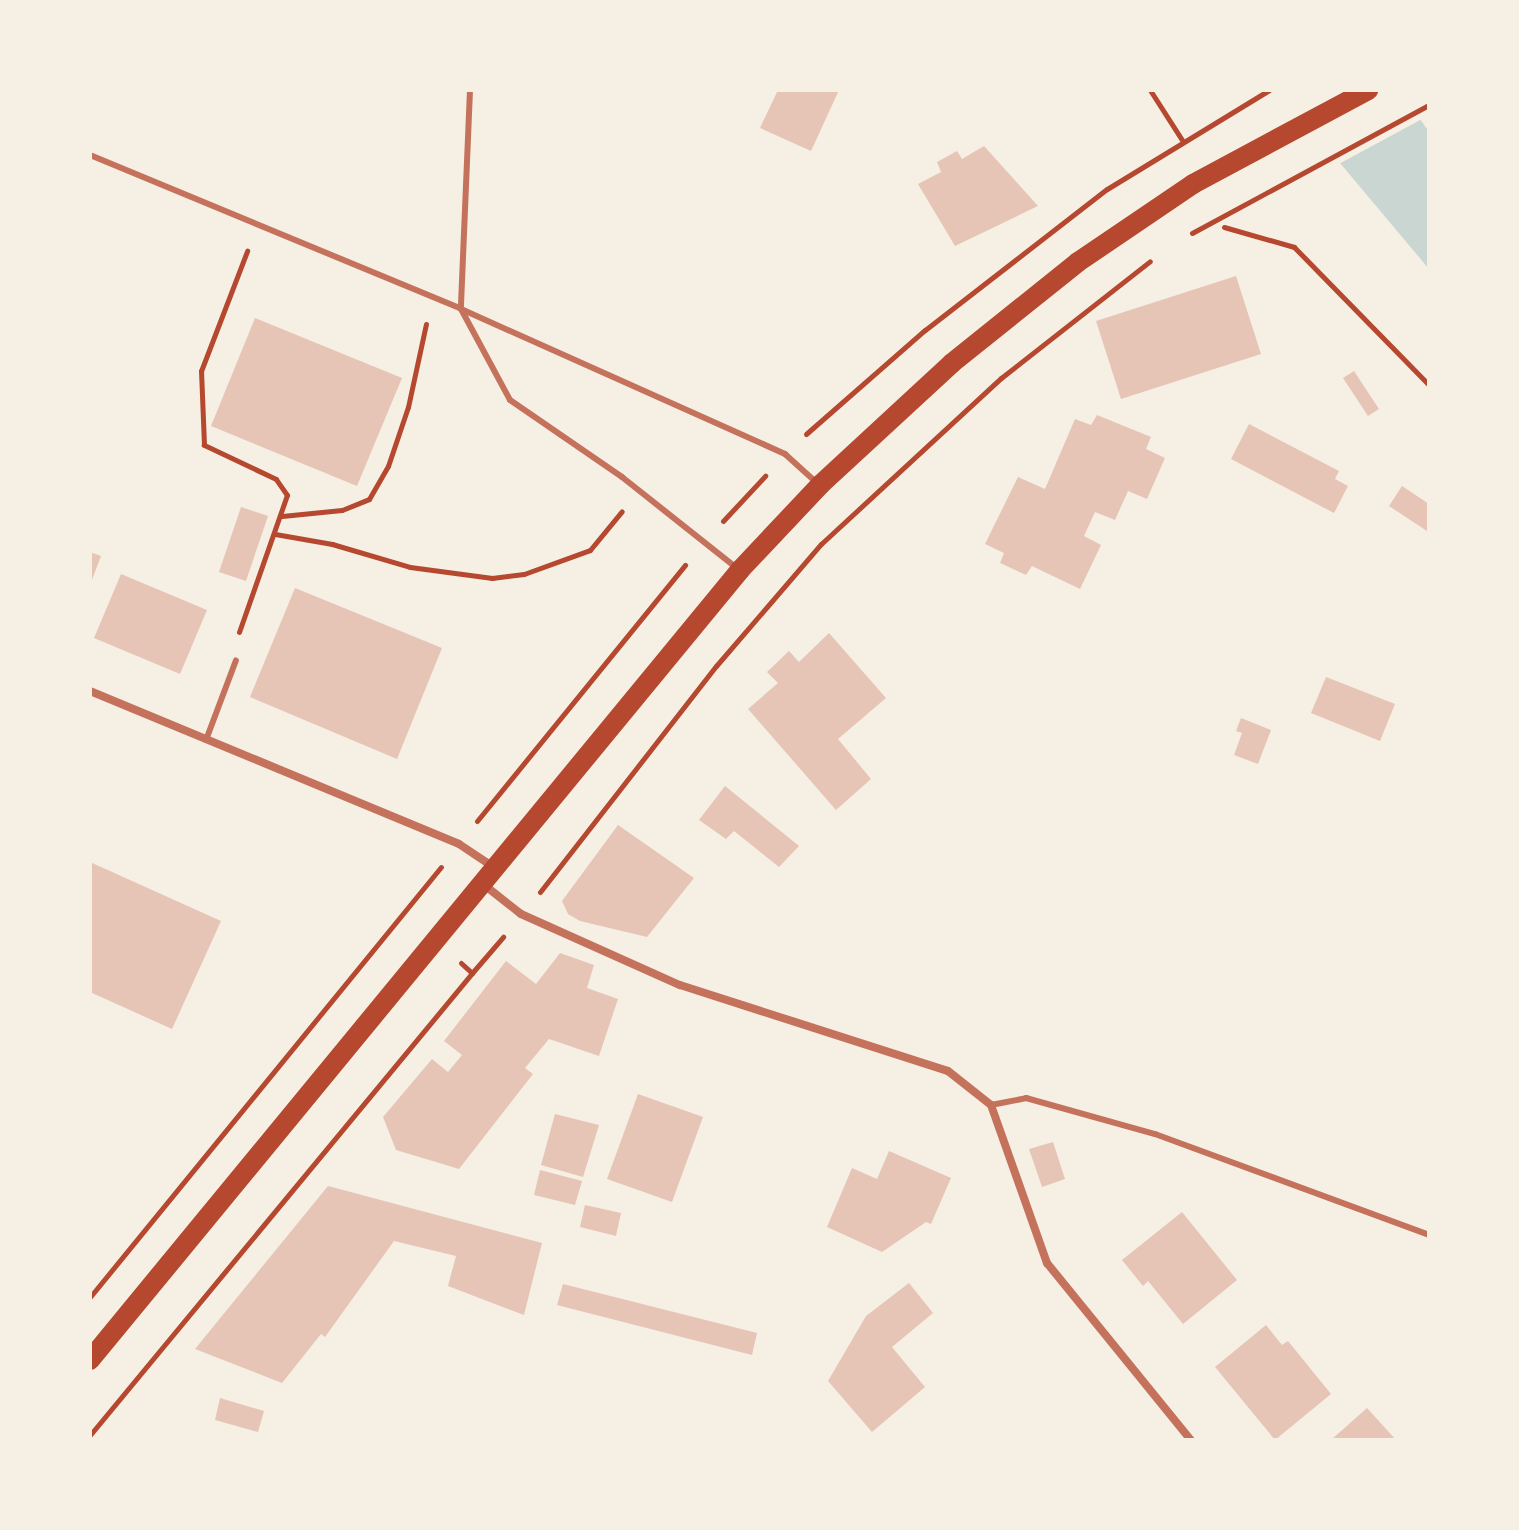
<!DOCTYPE html>
<html>
<head>
<meta charset="utf-8">
<style>
  body { margin:0 }
  #map { position:relative; width:1519px; height:1530px; overflow:hidden; background:#f6efe4; font-family:"IBM Plex Sans",sans-serif }
  div>[style] { position:absolute }
  [style*='--x'] { left:calc(var(--x)*1px); top:calc(var(--y)*1px); width:calc(var(--w)*1px); rotate:calc(var(--a)*1deg) }
  .water>* { inset:0; background:#c9d6d2 }
  .pier>* { inset:0; background:#f6efe4 }
  .building>* { inset:0; background:#e6c5b7 }
  .path>* { height:5px; margin:-2.5px; padding:0 2.5px; transform-origin:2.5px; border-radius:2.5px; background:#b5482f }
  .service>* { height:6px; margin:-3px; padding:0 3px; transform-origin:3px; border-radius:3px; background:#c5725c }
  .minor>* { height:8px; margin:-4px; padding:0 4px; transform-origin:4px; border-radius:4px; background:#c5725c }
  .primary>* { height:20px; margin:-10px; padding:0 10px; transform-origin:10px; border-radius:10px; background:#b5482f }
  span { translate:-50% -50%; white-space:nowrap; text-align:center; line-height:1.15; -webkit-text-stroke:7px #f6efe4; paint-order:stroke }
  .frame { position:absolute; inset:0; border:92px solid #f6efe4; pointer-events:none }
</style>
</head>
<body>
<div id="map">
  <div class="water">
    <i style="clip-path:polygon(1400px 90px,1429px 132px,1429px 269px,1340px 163px)"></i>
  </div>
  <div class="pier">
    <i style="clip-path:polygon(1301px 90px,1404px 90px,1422px 119px,1337px 165px)"></i>
  </div>
  <div class="building">
    <i style="clip-path:polygon(778px 90px,839px 90px,811px 151px,760px 128px)"></i>
    <i style="clip-path:polygon(984px 146px,1038px 206px,955px 246px,918px 184px,941px 172px,937px 162px,957px 151px,962px 159px)"></i>
    <i style="clip-path:polygon(1236px 276px,1261px 354px,1121px 399px,1096px 321px)"></i>
    <i style="clip-path:polygon(255px 318px,402px 378px,357px 486px,211px 426px)"></i>
    <i style="clip-path:polygon(1354px 371px,1379px 409px,1368px 416px,1343px 378px)"></i>
    <i style="clip-path:polygon(1097px 415px,1151px 437px,1146px 449px,1165px 458px,1147px 499px,1128px 491px,1115px 520px,1095px 512px,1084px 536px,1101px 545px,1080px 589px,1032px 566px,1026px 575px,1000px 563px,1004px 553px,985px 544px,1018px 477px,1045px 489px,1075px 419px,1091px 425px)"></i>
    <i style="clip-path:polygon(1249px 424px,1339px 471px,1335px 479px,1348px 486px,1334px 513px,1231px 459px)"></i>
    <i style="clip-path:polygon(1402px 486px,1429px 504px,1427px 531px,1389px 506px)"></i>
    <i style="clip-path:polygon(241px 507px,268px 516px,246px 581px,219px 572px)"></i>
    <i style="clip-path:polygon(90px 552px,101px 556px,90px 585px)"></i>
    <i style="clip-path:polygon(121px 574px,207px 610px,180px 674px,94px 638px)"></i>
    <i style="clip-path:polygon(295px 588px,442px 648px,397px 759px,250px 697px)"></i>
    <i style="clip-path:polygon(829px 633px,886px 698px,838px 739px,871px 779px,836px 810px,748px 709px,778px 683px,767px 672px,789px 651px,799px 662px)"></i>
    <i style="clip-path:polygon(1326px 677px,1395px 704px,1380px 741px,1311px 713px)"></i>
    <i style="clip-path:polygon(1241px 718px,1271px 730px,1258px 764px,1234px 755px,1242px 733px,1236px 731px)"></i>
    <i style="clip-path:polygon(725px 786px,799px 846px,779px 867px,734px 831px,726px 839px,699px 820px)"></i>
    <i style="clip-path:polygon(618px 825px,694px 878px,647px 937px,580px 921px,568px 914px,562px 901px)"></i>
    <i style="clip-path:polygon(90px 862px,221px 921px,172px 1029px,90px 992px)"></i>
    <i style="clip-path:polygon(560px 953px,594px 965px,587px 988px,618px 999px,599px 1056px,549px 1039px,525px 1068px,533px 1074px,459px 1169px,396px 1150px,383px 1117px,432px 1059px,448px 1072px,462px 1055px,444px 1041px,506px 961px,536px 984px)"></i>
    <i style="clip-path:polygon(638px 1094px,703px 1117px,672px 1202px,607px 1179px)"></i>
    <i style="clip-path:polygon(555px 1114px,599px 1125px,583px 1177px,541px 1165px)"></i>
    <i style="clip-path:polygon(1053px 1142px,1065px 1179px,1042px 1187px,1029px 1149px)"></i>
    <i style="clip-path:polygon(889px 1151px,951px 1178px,931px 1224px,926px 1222px,882px 1252px,827px 1227px,852px 1168px,877px 1179px)"></i>
    <i style="clip-path:polygon(540px 1170px,582px 1181px,575px 1205px,534px 1195px)"></i>
    <i style="clip-path:polygon(328px 1186px,542px 1243px,524px 1315px,448px 1286px,456px 1256px,394px 1241px,325px 1337px,321px 1334px,282px 1383px,195px 1349px)"></i>
    <i style="clip-path:polygon(585px 1205px,621px 1213px,616px 1236px,580px 1227px)"></i>
    <i style="clip-path:polygon(1182px 1212px,1237px 1280px,1183px 1324px,1148px 1281px,1143px 1286px,1122px 1260px)"></i>
    <i style="clip-path:polygon(909px 1283px,933px 1313px,892px 1347px,925px 1387px,872px 1432px,828px 1381px,866px 1316px)"></i>
    <i style="clip-path:polygon(563px 1284px,757px 1333px,752px 1355px,557px 1305px)"></i>
    <i style="clip-path:polygon(1266px 1325px,1282px 1345px,1288px 1341px,1331px 1394px,1275px 1440px,1215px 1367px)"></i>
    <i style="clip-path:polygon(220px 1398px,264px 1411px,258px 1432px,215px 1420px)"></i>
    <i style="clip-path:polygon(1367px 1408px,1396px 1440px,1331px 1440px)"></i>
  </div>
  <div class="path">
    <i style="--x:1150;--y:90;--w:59;--a:57.4"></i>
    <i style="--x:1224;--y:227;--w:73;--a:15.9"></i>
    <i style="--x:1294;--y:247;--w:193;--a:45.6"></i>
    <i style="--x:1192;--y:233;--w:269;--a:-28.4"></i>
    <i style="--x:806;--y:434;--w:158;--a:-41.2"></i>
    <i style="--x:925;--y:330;--w:230;--a:-37.8"></i>
    <i style="--x:1107;--y:189;--w:190;--a:-31.4"></i>
    <i style="--x:282;--y:516;--w:60;--a:-5.7"></i>
    <i style="--x:342;--y:510;--w:29;--a:-22"></i>
    <i style="--x:369;--y:499;--w:38;--a:-60"></i>
    <i style="--x:388;--y:466;--w:62;--a:-71.3"></i>
    <i style="--x:408;--y:407;--w:85;--a:-77.8"></i>
    <i style="--x:723;--y:521;--w:62;--a:-47"></i>
    <i style="--x:275;--y:534;--w:58;--a:10"></i>
    <i style="--x:332;--y:544;--w:81;--a:16.4"></i>
    <i style="--x:410;--y:567;--w:83;--a:7.6"></i>
    <i style="--x:492;--y:578;--w:32;--a:-7"></i>
    <i style="--x:524;--y:574;--w:70;--a:-20"></i>
    <i style="--x:590;--y:550;--w:50;--a:-50.6"></i>
    <i style="--x:239;--y:632;--w:145;--a:-70.7"></i>
    <i style="--x:287;--y:495;--w:19;--a:-125"></i>
    <i style="--x:276;--y:479;--w:80;--a:-154.7"></i>
    <i style="--x:204;--y:445;--w:74;--a:-92.3"></i>
    <i style="--x:201;--y:371;--w:129;--a:-69"></i>
    <i style="--x:477;--y:821;--w:330;--a:-50.9"></i>
    <i style="--x:540;--y:892;--w:286;--a:-52.1"></i>
    <i style="--x:716;--y:666;--w:161;--a:-49.3"></i>
    <i style="--x:821;--y:544;--w:245;--a:-42.7"></i>
    <i style="--x:1001;--y:378;--w:189;--a:-38.1"></i>
    <i style="--x:461;--y:963;--w:15;--a:42"></i>
    <i style="--x:472;--y:973;--w:48;--a:-49.3"></i>
    <i style="--x:90;--y:1297;--w:555;--a:-50.78"></i>
    <i style="--x:90;--y:1435;--w:599;--a:-50.41"></i>
  </div>
  <div class="service">
    <i style="--x:470;--y:90;--w:219;--a:92.4"></i>
    <i style="--x:461;--y:309;--w:103;--a:61.7"></i>
    <i style="--x:510;--y:400;--w:136;--a:34.5"></i>
    <i style="--x:622;--y:477;--w:147;--a:38.4"></i>
    <i style="--x:90;--y:155;--w:402;--a:22.5"></i>
    <i style="--x:461;--y:309;--w:355;--a:24.1"></i>
    <i style="--x:785;--y:454;--w:43;--a:42.2"></i>
    <i style="--x:206;--y:740;--w:85;--a:-69.4"></i>
    <i style="--x:991;--y:1105;--w:36;--a:-11"></i>
    <i style="--x:1026;--y:1098;--w:134;--a:15.6"></i>
    <i style="--x:1155;--y:1134;--w:292;--a:20.2"></i>
  </div>
  <div class="minor">
    <i style="--x:90;--y:691;--w:399;--a:22.5"></i>
    <i style="--x:459;--y:844;--w:43;--a:33.7"></i>
    <i style="--x:483;--y:884;--w:48;--a:38.3"></i>
    <i style="--x:521;--y:914;--w:174;--a:24.1"></i>
    <i style="--x:680;--y:985;--w:281;--a:17.8"></i>
    <i style="--x:948;--y:1071;--w:55;--a:38.3"></i>
    <i style="--x:991;--y:1105;--w:168;--a:70.5"></i>
    <i style="--x:1047;--y:1263;--w:228;--a:50.9"></i>
  </div>
  <div class="primary">
    <i style="--x:90;--y:1360;--w:1023;--a:-50.55"></i>
    <i style="--x:740;--y:570;--w:117;--a:-46.7"></i>
    <i style="--x:820;--y:485;--w:180;--a:-42.7"></i>
    <i style="--x:952;--y:363;--w:161;--a:-38.7"></i>
    <i style="--x:1078;--y:262;--w:139;--a:-34.1"></i>
    <i style="--x:1193;--y:184;--w:199;--a:-28.2"></i>
  </div>
  <div class="frame"></div>
</div>
</body>
</html>
